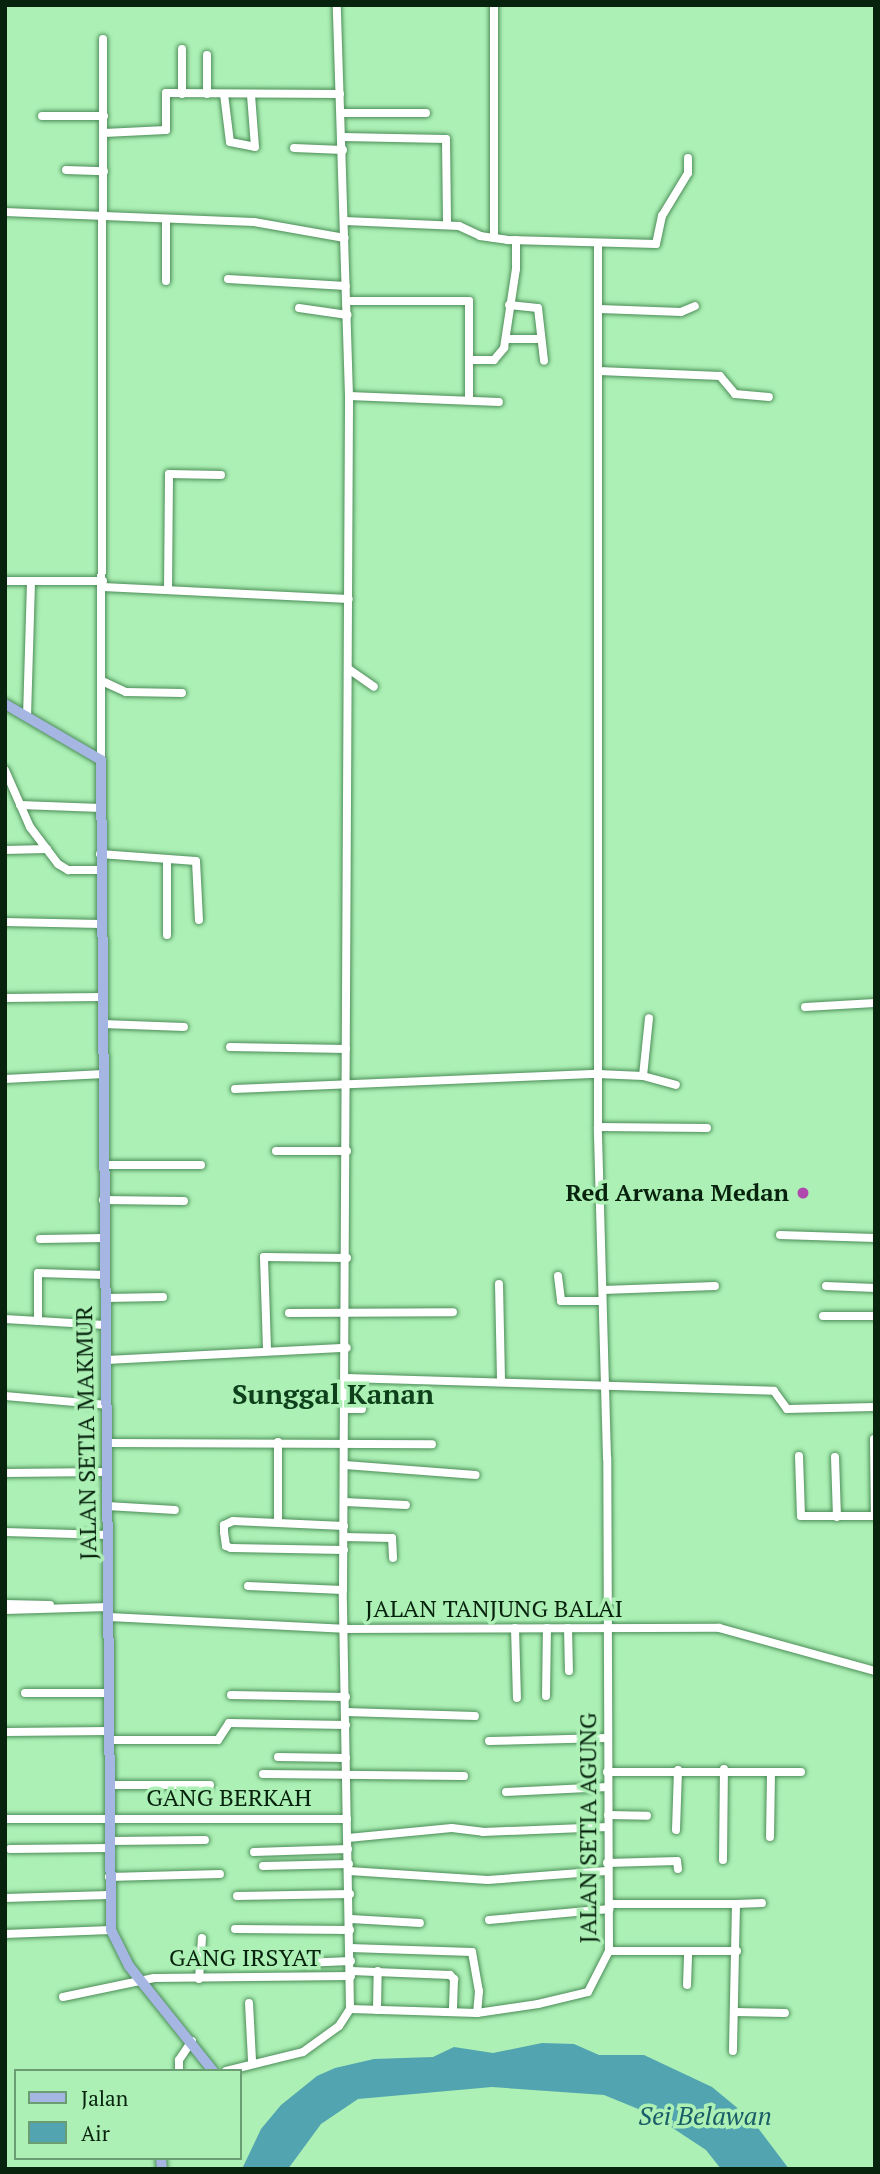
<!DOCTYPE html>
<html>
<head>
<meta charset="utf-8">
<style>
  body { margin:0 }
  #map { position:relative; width:880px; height:2174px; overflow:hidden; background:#acf0b5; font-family:"PT Serif",serif }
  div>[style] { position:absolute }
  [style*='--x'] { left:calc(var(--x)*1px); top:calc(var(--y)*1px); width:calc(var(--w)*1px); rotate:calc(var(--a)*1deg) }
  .water>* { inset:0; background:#51a4b0 }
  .roads { filter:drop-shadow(0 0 2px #4c8d58) drop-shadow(0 0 2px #4c8d58) }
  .minor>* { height:8px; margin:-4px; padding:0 4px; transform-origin:4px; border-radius:4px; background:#fff }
  .major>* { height:10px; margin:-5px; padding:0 5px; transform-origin:5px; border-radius:5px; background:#a6b6e2 }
  .dots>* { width:19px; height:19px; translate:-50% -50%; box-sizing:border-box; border:4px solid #acf0b5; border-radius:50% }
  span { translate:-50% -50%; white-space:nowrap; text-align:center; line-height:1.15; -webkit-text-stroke:7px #acf0b5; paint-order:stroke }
  .poi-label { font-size:24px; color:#07220d; font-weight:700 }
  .right { translate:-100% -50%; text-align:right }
  .street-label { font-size:24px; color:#07220d }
  .water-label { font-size:26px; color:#1a5e68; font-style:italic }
  .quarter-label { font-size:28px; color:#0e411b; font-weight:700 }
  .frame { position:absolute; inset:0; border:7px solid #07220d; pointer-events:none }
  .legend { position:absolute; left:14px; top:2069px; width:228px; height:91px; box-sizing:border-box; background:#acf0b5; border:2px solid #6a9e72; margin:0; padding:9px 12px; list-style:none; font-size:21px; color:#07220d }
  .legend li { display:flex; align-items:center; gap:14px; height:35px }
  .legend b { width:35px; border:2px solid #6a9e72 }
</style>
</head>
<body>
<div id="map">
  <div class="water">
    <i style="clip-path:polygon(542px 2043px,574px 2044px,599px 2055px,644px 2055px,712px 2087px,752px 2120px,789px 2169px,721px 2169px,706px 2150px,653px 2115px,604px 2095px,492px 2087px,358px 2099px,321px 2124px,288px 2169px,242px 2169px,261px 2129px,281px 2105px,317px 2076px,335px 2068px,374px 2059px,433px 2057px,454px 2047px,493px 2053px)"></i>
  </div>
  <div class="roads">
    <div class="minor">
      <i style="--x:182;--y:49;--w:45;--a:90"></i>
      <i style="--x:207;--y:55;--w:39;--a:90"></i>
      <i style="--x:224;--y:94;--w:48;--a:82.9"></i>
      <i style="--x:230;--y:142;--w:25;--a:11"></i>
      <i style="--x:255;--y:147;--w:52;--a:-94.4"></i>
      <i style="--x:341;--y:113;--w:85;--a:0"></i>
      <i style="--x:42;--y:116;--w:62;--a:0"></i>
      <i style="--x:104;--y:133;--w:62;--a:-2.8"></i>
      <i style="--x:166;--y:130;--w:37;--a:-90"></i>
      <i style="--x:166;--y:93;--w:174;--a:0.3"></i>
      <i style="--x:342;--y:137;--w:104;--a:1.1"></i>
      <i style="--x:446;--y:139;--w:86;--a:89.3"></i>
      <i style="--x:294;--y:148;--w:49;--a:2.3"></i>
      <i style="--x:66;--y:170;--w:38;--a:2"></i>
      <i style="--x:5;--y:212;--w:249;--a:2.3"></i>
      <i style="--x:254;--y:222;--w:92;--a:10"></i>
      <i style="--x:345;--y:221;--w:114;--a:2.5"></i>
      <i style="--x:459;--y:226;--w:23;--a:25"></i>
      <i style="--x:480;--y:236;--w:27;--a:8"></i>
      <i style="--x:507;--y:240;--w:149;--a:1.5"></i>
      <i style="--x:656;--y:244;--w:29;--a:-78"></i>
      <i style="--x:662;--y:216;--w:50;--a:-58.8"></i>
      <i style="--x:688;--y:173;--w:15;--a:-90"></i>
      <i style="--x:494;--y:238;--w:233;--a:-90"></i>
      <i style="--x:228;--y:279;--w:118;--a:3.4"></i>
      <i style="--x:166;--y:281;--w:62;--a:-90"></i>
      <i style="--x:347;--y:301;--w:122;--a:0"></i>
      <i style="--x:469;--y:301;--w:99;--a:90"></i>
      <i style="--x:509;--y:305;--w:29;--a:6"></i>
      <i style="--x:538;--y:308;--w:53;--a:83.5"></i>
      <i style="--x:299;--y:308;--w:49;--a:8.3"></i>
      <i style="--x:600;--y:309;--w:81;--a:2.1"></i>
      <i style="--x:681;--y:312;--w:15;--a:-23"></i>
      <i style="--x:506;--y:339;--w:34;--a:0"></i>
      <i style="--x:469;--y:360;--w:25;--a:0"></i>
      <i style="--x:494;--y:360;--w:16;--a:-50"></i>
      <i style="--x:504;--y:348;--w:80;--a:-81.4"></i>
      <i style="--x:516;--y:269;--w:29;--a:-90"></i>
      <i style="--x:599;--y:371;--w:121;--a:2.4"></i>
      <i style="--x:720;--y:376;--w:23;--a:50"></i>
      <i style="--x:735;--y:394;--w:34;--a:5"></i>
      <i style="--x:349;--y:396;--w:150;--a:2.3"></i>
      <i style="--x:5;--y:581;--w:98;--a:0"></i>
      <i style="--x:103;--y:587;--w:246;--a:2.8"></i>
      <i style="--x:168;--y:590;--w:116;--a:-89.5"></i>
      <i style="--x:169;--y:474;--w:52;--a:1.1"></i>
      <i style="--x:350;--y:670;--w:29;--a:35"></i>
      <i style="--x:102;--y:681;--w:26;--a:25"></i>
      <i style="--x:126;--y:692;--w:56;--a:1"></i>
      <i style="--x:27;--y:717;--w:136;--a:-88.3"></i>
      <i style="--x:101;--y:760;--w:721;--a:-89.84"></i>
      <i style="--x:5;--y:770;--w:62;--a:66.3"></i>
      <i style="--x:30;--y:827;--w:46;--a:52.9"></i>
      <i style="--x:58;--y:864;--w:12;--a:31"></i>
      <i style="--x:68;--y:870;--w:32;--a:0"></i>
      <i style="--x:20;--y:805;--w:81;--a:2.1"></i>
      <i style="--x:5;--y:850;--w:42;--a:-1.4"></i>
      <i style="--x:100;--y:854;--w:96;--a:4.2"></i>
      <i style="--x:196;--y:861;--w:59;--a:87.1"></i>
      <i style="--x:167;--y:859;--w:76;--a:90"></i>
      <i style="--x:5;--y:922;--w:96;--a:1.2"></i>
      <i style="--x:5;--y:998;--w:97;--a:-0.6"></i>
      <i style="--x:805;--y:1007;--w:70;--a:-3.3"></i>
      <i style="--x:103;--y:1024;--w:81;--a:2.1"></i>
      <i style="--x:230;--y:1047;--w:116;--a:1"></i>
      <i style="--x:643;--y:1076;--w:58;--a:-84.1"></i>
      <i style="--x:5;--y:1079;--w:99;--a:-2.9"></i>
      <i style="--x:235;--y:1089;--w:363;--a:-2.4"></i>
      <i style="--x:598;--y:1074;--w:45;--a:2.5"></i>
      <i style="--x:643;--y:1076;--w:34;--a:15"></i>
      <i style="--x:598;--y:1127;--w:109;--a:0.5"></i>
      <i style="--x:276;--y:1151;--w:71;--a:0"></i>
      <i style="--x:103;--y:1165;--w:98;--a:0"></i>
      <i style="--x:103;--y:1200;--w:81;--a:0.7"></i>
      <i style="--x:780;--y:1235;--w:95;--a:1.8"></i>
      <i style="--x:40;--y:1239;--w:64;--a:-0.9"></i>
      <i style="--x:558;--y:1276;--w:25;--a:83"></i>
      <i style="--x:561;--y:1301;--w:41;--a:0"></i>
      <i style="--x:499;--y:1284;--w:98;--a:88.8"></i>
      <i style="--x:826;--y:1286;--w:49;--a:2.3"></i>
      <i style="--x:603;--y:1290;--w:112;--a:-2"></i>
      <i style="--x:106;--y:1298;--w:57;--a:-1"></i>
      <i style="--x:289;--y:1313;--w:164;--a:-0.3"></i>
      <i style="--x:823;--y:1316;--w:52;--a:0"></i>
      <i style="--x:5;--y:1319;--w:100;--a:3.4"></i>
      <i style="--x:38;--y:1321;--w:48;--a:-90"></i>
      <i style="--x:38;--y:1273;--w:67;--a:1.7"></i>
      <i style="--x:267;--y:1349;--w:92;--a:-91.9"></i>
      <i style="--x:264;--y:1257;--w:83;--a:0.7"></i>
      <i style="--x:106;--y:1360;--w:241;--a:-2.9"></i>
      <i style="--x:347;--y:1378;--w:427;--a:1.7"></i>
      <i style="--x:774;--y:1391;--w:22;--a:54"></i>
      <i style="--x:787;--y:1409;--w:88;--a:-1.3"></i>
      <i style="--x:5;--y:1396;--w:102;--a:5"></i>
      <i style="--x:345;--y:1409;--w:17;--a:0"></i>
      <i style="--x:874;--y:1439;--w:77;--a:89.3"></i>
      <i style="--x:278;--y:1442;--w:81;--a:90"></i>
      <i style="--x:107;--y:1443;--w:325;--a:0.2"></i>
      <i style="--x:799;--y:1456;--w:60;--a:88.1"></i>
      <i style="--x:801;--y:1516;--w:74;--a:0"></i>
      <i style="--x:835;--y:1457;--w:60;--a:88.1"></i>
      <i style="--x:345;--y:1465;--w:131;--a:4.4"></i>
      <i style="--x:5;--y:1473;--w:101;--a:-0.6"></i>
      <i style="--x:345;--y:1502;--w:61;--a:2.8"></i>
      <i style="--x:107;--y:1506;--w:68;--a:3.4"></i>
      <i style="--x:344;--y:1526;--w:111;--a:-177.4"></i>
      <i style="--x:233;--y:1521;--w:10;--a:156"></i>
      <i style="--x:224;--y:1525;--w:7;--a:90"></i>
      <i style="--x:224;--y:1532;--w:14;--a:82"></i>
      <i style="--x:226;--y:1546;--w:5;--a:22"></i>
      <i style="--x:231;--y:1548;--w:113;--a:1"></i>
      <i style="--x:5;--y:1532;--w:103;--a:1.7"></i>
      <i style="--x:344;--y:1537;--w:48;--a:1.2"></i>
      <i style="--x:392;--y:1538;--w:20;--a:87"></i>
      <i style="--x:248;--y:1586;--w:95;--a:2.4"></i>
      <i style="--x:5;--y:1604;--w:45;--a:1.3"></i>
      <i style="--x:5;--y:1610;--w:104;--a:-1.7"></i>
      <i style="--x:109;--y:1617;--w:234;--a:2.9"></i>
      <i style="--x:343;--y:1629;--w:376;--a:-0.2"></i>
      <i style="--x:719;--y:1628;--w:162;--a:15.4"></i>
      <i style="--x:515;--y:1628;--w:70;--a:88.4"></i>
      <i style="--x:568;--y:1628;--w:43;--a:88.7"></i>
      <i style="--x:25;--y:1693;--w:84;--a:0"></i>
      <i style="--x:231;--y:1695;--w:115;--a:1"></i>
      <i style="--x:546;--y:1696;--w:68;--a:-89.2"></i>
      <i style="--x:346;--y:1712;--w:129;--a:1.8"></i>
      <i style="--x:5;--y:1732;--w:104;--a:-0.6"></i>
      <i style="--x:109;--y:1740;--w:109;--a:0"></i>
      <i style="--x:218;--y:1740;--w:20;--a:-57"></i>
      <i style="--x:229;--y:1723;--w:117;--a:1"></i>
      <i style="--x:489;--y:1741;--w:118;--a:-1.5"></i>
      <i style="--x:278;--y:1757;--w:68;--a:0.8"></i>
      <i style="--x:607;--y:1772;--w:194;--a:0"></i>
      <i style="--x:263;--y:1774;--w:201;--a:0.6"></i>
      <i style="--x:109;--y:1785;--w:101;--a:0"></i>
      <i style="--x:506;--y:1792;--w:102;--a:-2.8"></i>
      <i style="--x:608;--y:1815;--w:39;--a:1"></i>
      <i style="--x:5;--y:1819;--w:342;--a:0"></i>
      <i style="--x:676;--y:1830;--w:60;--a:-88.1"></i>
      <i style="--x:770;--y:1837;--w:65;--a:-89.1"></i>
      <i style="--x:348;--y:1838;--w:104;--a:-5.5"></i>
      <i style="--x:452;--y:1828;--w:31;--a:7"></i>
      <i style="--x:483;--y:1832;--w:125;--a:-2.3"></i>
      <i style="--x:110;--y:1841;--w:95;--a:-0.6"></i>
      <i style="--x:10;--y:1849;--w:99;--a:-0.6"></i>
      <i style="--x:254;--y:1852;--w:94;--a:-1.8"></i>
      <i style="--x:723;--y:1860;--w:91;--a:-89.4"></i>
      <i style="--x:607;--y:1863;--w:70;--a:-1.6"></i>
      <i style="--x:677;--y:1861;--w:8;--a:83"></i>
      <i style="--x:263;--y:1866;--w:86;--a:-1.3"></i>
      <i style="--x:349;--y:1871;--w:139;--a:3.7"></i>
      <i style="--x:488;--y:1880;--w:119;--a:-4.3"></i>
      <i style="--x:109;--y:1877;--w:111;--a:-1.5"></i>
      <i style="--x:237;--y:1896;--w:113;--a:-1"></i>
      <i style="--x:5;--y:1898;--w:104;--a:-1.7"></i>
      <i style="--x:609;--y:1904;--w:127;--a:0"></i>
      <i style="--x:736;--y:1904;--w:147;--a:91.2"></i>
      <i style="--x:736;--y:1904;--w:26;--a:-2"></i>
      <i style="--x:351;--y:1919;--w:69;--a:3.3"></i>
      <i style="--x:489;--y:1920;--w:121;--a:-5.2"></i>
      <i style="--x:235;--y:1929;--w:115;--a:0.5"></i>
      <i style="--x:5;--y:1934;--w:106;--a:-2.2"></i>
      <i style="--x:350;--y:1948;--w:122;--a:1.9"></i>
      <i style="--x:472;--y:1952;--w:40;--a:80"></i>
      <i style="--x:479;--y:1991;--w:22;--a:95"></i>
      <i style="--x:609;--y:1951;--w:128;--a:0"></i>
      <i style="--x:302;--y:1963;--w:49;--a:-2.3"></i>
      <i style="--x:351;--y:1971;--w:99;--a:2.3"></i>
      <i style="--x:450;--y:1975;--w:6;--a:45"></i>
      <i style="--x:454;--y:1979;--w:33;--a:92"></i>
      <i style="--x:199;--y:1979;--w:41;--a:-85.8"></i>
      <i style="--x:687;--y:1985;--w:33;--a:-88"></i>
      <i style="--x:63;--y:1997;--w:93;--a:-11.8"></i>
      <i style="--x:154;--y:1978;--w:197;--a:-0.6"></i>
      <i style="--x:249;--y:2003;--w:58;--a:87"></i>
      <i style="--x:350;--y:2009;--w:127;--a:1.8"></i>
      <i style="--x:477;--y:2013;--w:62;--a:-8.4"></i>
      <i style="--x:538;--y:2004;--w:51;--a:-13.5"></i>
      <i style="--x:588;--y:1992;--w:46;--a:-62.9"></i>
      <i style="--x:609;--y:1951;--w:493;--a:-90.2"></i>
      <i style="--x:607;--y:1458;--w:331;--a:-91.6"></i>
      <i style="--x:598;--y:1127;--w:884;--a:-90"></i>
      <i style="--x:377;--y:2010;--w:39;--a:-89"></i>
      <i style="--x:735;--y:2012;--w:50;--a:1.1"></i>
      <i style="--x:179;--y:2071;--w:11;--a:-90"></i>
      <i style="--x:179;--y:2060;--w:23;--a:-56"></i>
      <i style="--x:226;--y:2071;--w:79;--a:-13.9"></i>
      <i style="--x:303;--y:2052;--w:44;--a:-35.8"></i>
      <i style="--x:339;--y:2026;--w:20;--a:-57"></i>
      <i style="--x:350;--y:2009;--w:419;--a:-91"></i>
      <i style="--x:343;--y:1590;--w:1194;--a:-89.71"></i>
      <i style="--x:349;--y:396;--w:391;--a:-91.8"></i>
    </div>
    <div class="major">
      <i style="--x:5;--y:704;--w:111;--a:30.3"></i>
      <i style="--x:101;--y:760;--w:1170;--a:89.51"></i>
      <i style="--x:111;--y:1930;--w:40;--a:63.4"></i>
      <i style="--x:129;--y:1966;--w:134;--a:51.3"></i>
      <i style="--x:161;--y:2158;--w:11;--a:85"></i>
    </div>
  </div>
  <div class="dots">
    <i style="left:803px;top:1193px;background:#af49ad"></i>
  </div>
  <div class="poi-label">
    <span class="right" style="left:789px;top:1193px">Red Arwana Medan</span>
  </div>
  <div class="street-label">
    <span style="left:86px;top:1433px;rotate:-91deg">JALAN SETIA MAKMUR</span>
    <span style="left:494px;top:1609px">JALAN TANJUNG BALAI</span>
    <span style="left:229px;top:1798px">GANG BERKAH</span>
    <span style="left:588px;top:1828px;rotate:-90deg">JALAN SETIA AGUNG</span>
    <span style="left:245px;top:1958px">GANG IRSYAT</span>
  </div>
  <div class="water-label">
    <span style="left:705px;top:2116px">Sei Belawan</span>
  </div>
  <div class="quarter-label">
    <span style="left:333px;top:1394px">Sunggal Kanan</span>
  </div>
  <div class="frame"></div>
  <ul class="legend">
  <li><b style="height:9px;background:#a6b6e2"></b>Jalan</li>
  <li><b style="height:19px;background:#51a4b0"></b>Air</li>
  </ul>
</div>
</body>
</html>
